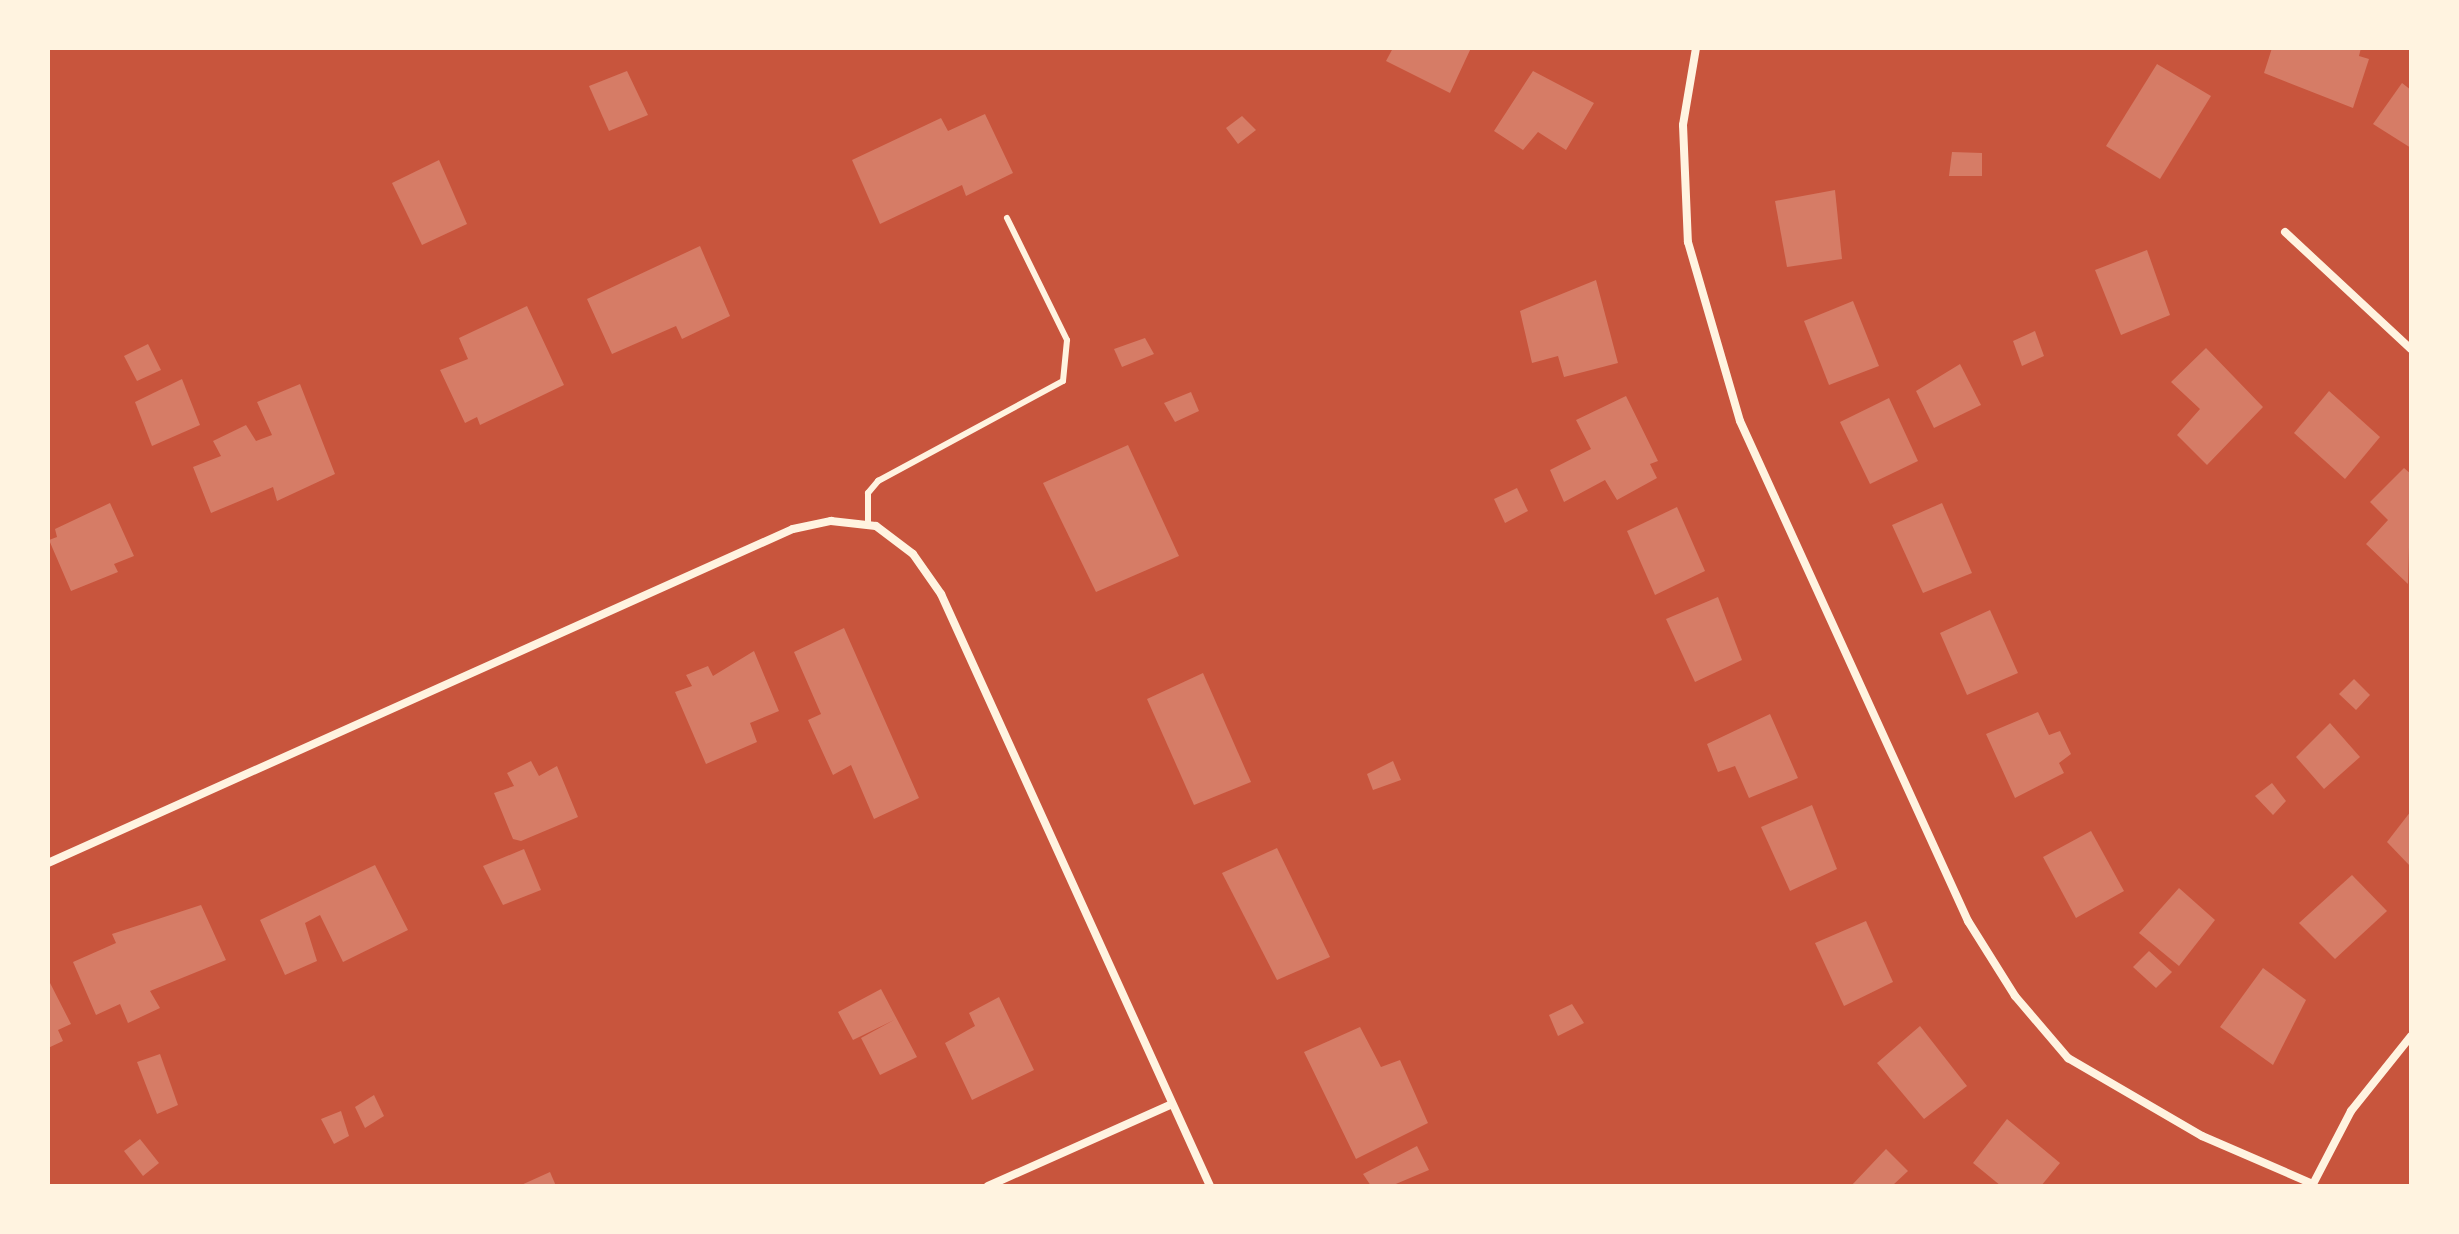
<!DOCTYPE html>
<html>
<head>
<meta charset="utf-8">
<style>
  body { margin:0 }
  #map { position:relative; width:2459px; height:1234px; overflow:hidden; background:#c8553d; font-family:"Space Grotesk",sans-serif }
  div>[style] { position:absolute }
  [style*='--x'] { left:calc(var(--x)*1px); top:calc(var(--y)*1px); width:calc(var(--w)*1px); rotate:calc(var(--a)*1deg) }
  .building>* { inset:0; background:#d67c66 }
  .service>* { height:6px; margin:-3px; padding:0 3px; transform-origin:3px; border-radius:3px; background:#fff3e0 }
  .minor>* { height:8px; margin:-4px; padding:0 4px; transform-origin:4px; border-radius:4px; background:#fff3e0 }
  span { translate:-50% -50%; white-space:nowrap; text-align:center; line-height:1.15; -webkit-text-stroke:8px #fff3e0; paint-order:stroke }
  .frame { position:absolute; inset:0; border:50px solid #fff3e0; pointer-events:none }
</style>
</head>
<body>
<div id="map">
  <div class="building">
    <i style="clip-path:polygon(1393px 48px,1471px 48px,1450px 93px,1386px 61px)"></i>
    <i style="clip-path:polygon(2272px 48px,2361px 48px,2359px 56px,2369px 59px,2353px 108px,2264px 73px)"></i>
    <i style="clip-path:polygon(2157px 64px,2211px 96px,2160px 179px,2106px 146px)"></i>
    <i style="clip-path:polygon(627px 71px,648px 115px,609px 131px,589px 86px)"></i>
    <i style="clip-path:polygon(1533px 71px,1594px 103px,1566px 150px,1538px 132px,1523px 150px,1494px 131px)"></i>
    <i style="clip-path:polygon(2402px 83px,2411px 90px,2411px 148px,2373px 124px)"></i>
    <i style="clip-path:polygon(985px 114px,1013px 173px,966px 196px,962px 185px,880px 224px,852px 160px,941px 118px,948px 131px)"></i>
    <i style="clip-path:polygon(1242px 116px,1256px 130px,1238px 144px,1226px 128px)"></i>
    <i style="clip-path:polygon(1952px 152px,1982px 153px,1982px 176px,1949px 176px)"></i>
    <i style="clip-path:polygon(439px 160px,467px 224px,422px 245px,392px 183px)"></i>
    <i style="clip-path:polygon(1835px 190px,1842px 259px,1787px 267px,1775px 201px)"></i>
    <i style="clip-path:polygon(700px 246px,730px 316px,682px 339px,676px 326px,612px 354px,587px 299px)"></i>
    <i style="clip-path:polygon(2147px 250px,2170px 315px,2121px 335px,2095px 270px)"></i>
    <i style="clip-path:polygon(1596px 280px,1618px 363px,1564px 377px,1558px 356px,1532px 363px,1520px 311px)"></i>
    <i style="clip-path:polygon(1853px 301px,1879px 366px,1829px 385px,1804px 321px)"></i>
    <i style="clip-path:polygon(527px 306px,564px 385px,480px 425px,477px 417px,465px 423px,440px 370px,468px 359px,459px 338px)"></i>
    <i style="clip-path:polygon(2035px 331px,2044px 356px,2022px 366px,2013px 341px)"></i>
    <i style="clip-path:polygon(1145px 338px,1154px 354px,1122px 367px,1114px 349px)"></i>
    <i style="clip-path:polygon(148px 344px,161px 370px,137px 381px,124px 356px)"></i>
    <i style="clip-path:polygon(2206px 348px,2263px 407px,2207px 465px,2177px 435px,2200px 409px,2171px 382px)"></i>
    <i style="clip-path:polygon(1960px 364px,1981px 405px,1934px 428px,1916px 391px)"></i>
    <i style="clip-path:polygon(182px 379px,200px 425px,152px 446px,135px 402px)"></i>
    <i style="clip-path:polygon(300px 384px,335px 474px,277px 501px,273px 487px,211px 513px,193px 467px,221px 456px,213px 441px,246px 425px,256px 441px,272px 435px,257px 402px)"></i>
    <i style="clip-path:polygon(2329px 391px,2380px 437px,2345px 479px,2294px 433px)"></i>
    <i style="clip-path:polygon(1191px 392px,1199px 411px,1175px 422px,1164px 403px)"></i>
    <i style="clip-path:polygon(1626px 396px,1658px 461px,1650px 464px,1657px 478px,1617px 500px,1605px 480px,1564px 502px,1550px 470px,1591px 449px,1576px 420px)"></i>
    <i style="clip-path:polygon(1889px 398px,1918px 461px,1870px 484px,1840px 422px)"></i>
    <i style="clip-path:polygon(1128px 445px,1179px 556px,1096px 592px,1043px 483px)"></i>
    <i style="clip-path:polygon(2404px 468px,2411px 474px,2408px 584px,2366px 544px,2388px 520px,2370px 502px)"></i>
    <i style="clip-path:polygon(1517px 488px,1528px 511px,1505px 523px,1494px 499px)"></i>
    <i style="clip-path:polygon(110px 503px,134px 556px,114px 564px,118px 572px,71px 591px,49px 540px,57px 537px,55px 529px)"></i>
    <i style="clip-path:polygon(1942px 503px,1972px 573px,1923px 593px,1892px 525px)"></i>
    <i style="clip-path:polygon(1677px 507px,1705px 571px,1655px 595px,1627px 531px)"></i>
    <i style="clip-path:polygon(1718px 597px,1742px 660px,1695px 682px,1666px 619px)"></i>
    <i style="clip-path:polygon(1990px 610px,2018px 673px,1967px 695px,1940px 633px)"></i>
    <i style="clip-path:polygon(844px 628px,919px 798px,874px 819px,851px 765px,833px 775px,808px 720px,821px 714px,794px 652px)"></i>
    <i style="clip-path:polygon(754px 651px,779px 711px,750px 723px,757px 742px,706px 764px,675px 692px,692px 686px,686px 675px,708px 666px,713px 676px)"></i>
    <i style="clip-path:polygon(1203px 673px,1251px 782px,1194px 805px,1147px 699px)"></i>
    <i style="clip-path:polygon(2354px 679px,2370px 695px,2356px 710px,2339px 694px)"></i>
    <i style="clip-path:polygon(2038px 712px,2049px 735px,2060px 731px,2071px 754px,2059px 763px,2064px 773px,2015px 798px,1986px 734px)"></i>
    <i style="clip-path:polygon(1770px 714px,1798px 778px,1749px 798px,1735px 766px,1718px 772px,1707px 744px)"></i>
    <i style="clip-path:polygon(2330px 723px,2360px 757px,2324px 789px,2296px 757px)"></i>
    <i style="clip-path:polygon(531px 761px,539px 776px,557px 766px,578px 817px,521px 841px,513px 839px,494px 793px,514px 786px,507px 773px)"></i>
    <i style="clip-path:polygon(1393px 761px,1401px 780px,1373px 790px,1367px 774px)"></i>
    <i style="clip-path:polygon(2272px 783px,2286px 801px,2273px 815px,2255px 796px)"></i>
    <i style="clip-path:polygon(1812px 805px,1837px 869px,1790px 891px,1761px 827px)"></i>
    <i style="clip-path:polygon(2411px 811px,2411px 867px,2387px 842px)"></i>
    <i style="clip-path:polygon(2091px 831px,2124px 891px,2076px 918px,2043px 857px)"></i>
    <i style="clip-path:polygon(1277px 848px,1330px 957px,1277px 980px,1222px 873px)"></i>
    <i style="clip-path:polygon(524px 849px,541px 890px,503px 905px,483px 866px)"></i>
    <i style="clip-path:polygon(375px 865px,408px 930px,343px 962px,320px 915px,305px 923px,317px 961px,285px 975px,260px 920px)"></i>
    <i style="clip-path:polygon(2352px 875px,2387px 911px,2335px 959px,2299px 923px)"></i>
    <i style="clip-path:polygon(2179px 888px,2215px 920px,2179px 966px,2139px 933px)"></i>
    <i style="clip-path:polygon(201px 905px,226px 960px,150px 991px,160px 1008px,128px 1023px,120px 1004px,96px 1015px,73px 962px,116px 943px,112px 934px)"></i>
    <i style="clip-path:polygon(1866px 921px,1893px 982px,1844px 1006px,1815px 943px)"></i>
    <i style="clip-path:polygon(2149px 951px,2172px 972px,2156px 988px,2133px 967px)"></i>
    <i style="clip-path:polygon(2263px 968px,2306px 1000px,2273px 1065px,2220px 1027px)"></i>
    <i style="clip-path:polygon(48px 979px,71px 1024px,58px 1030px,63px 1041px,48px 1048px)"></i>
    <i style="clip-path:polygon(881px 989px,917px 1057px,880px 1075px,861px 1038px,894px 1020px,853px 1040px,838px 1012px)"></i>
    <i style="clip-path:polygon(999px 997px,1034px 1070px,972px 1100px,945px 1043px,975px 1026px,969px 1013px)"></i>
    <i style="clip-path:polygon(1572px 1004px,1584px 1023px,1558px 1036px,1549px 1015px)"></i>
    <i style="clip-path:polygon(1920px 1026px,1967px 1086px,1924px 1119px,1877px 1063px)"></i>
    <i style="clip-path:polygon(1360px 1027px,1381px 1067px,1400px 1060px,1428px 1123px,1356px 1159px,1304px 1052px)"></i>
    <i style="clip-path:polygon(160px 1054px,178px 1105px,157px 1114px,137px 1062px)"></i>
    <i style="clip-path:polygon(374px 1095px,384px 1116px,365px 1128px,355px 1107px)"></i>
    <i style="clip-path:polygon(341px 1111px,349px 1136px,334px 1144px,321px 1119px)"></i>
    <i style="clip-path:polygon(2007px 1119px,2060px 1163px,2041px 1186px,2001px 1186px,1973px 1163px)"></i>
    <i style="clip-path:polygon(140px 1139px,159px 1163px,143px 1176px,124px 1151px)"></i>
    <i style="clip-path:polygon(1417px 1146px,1429px 1170px,1391px 1186px,1371px 1186px,1363px 1174px)"></i>
    <i style="clip-path:polygon(1886px 1149px,1908px 1171px,1892px 1186px,1851px 1186px)"></i>
    <i style="clip-path:polygon(550px 1172px,556px 1186px,519px 1186px)"></i>
  </div>
  <div class="service">
    <i style="--x:868;--y:525;--w:32;--a:-90"></i>
    <i style="--x:868;--y:493;--w:16;--a:-50"></i>
    <i style="--x:878;--y:481;--w:210;--a:-28.4"></i>
    <i style="--x:1063;--y:381;--w:41;--a:-84.4"></i>
    <i style="--x:1067;--y:340;--w:136;--a:-116.2"></i>
  </div>
  <div class="minor">
    <i style="--x:1696;--y:48;--w:78;--a:99.6"></i>
    <i style="--x:1683;--y:125;--w:117;--a:87.6"></i>
    <i style="--x:1688;--y:242;--w:186;--a:73.8"></i>
    <i style="--x:1740;--y:421;--w:550;--a:65.49"></i>
    <i style="--x:1968;--y:921;--w:89;--a:57.9"></i>
    <i style="--x:2015;--y:996;--w:82;--a:49.5"></i>
    <i style="--x:2068;--y:1058;--w:155;--a:30.2"></i>
    <i style="--x:2202;--y:1136;--w:121;--a:23.4"></i>
    <i style="--x:2285;--y:232;--w:172;--a:42.9"></i>
    <i style="--x:48;--y:863;--w:816;--a:-24.15"></i>
    <i style="--x:793;--y:529;--w:39;--a:-12"></i>
    <i style="--x:831;--y:521;--w:45;--a:6.3"></i>
    <i style="--x:876;--y:526;--w:46;--a:37.1"></i>
    <i style="--x:913;--y:554;--w:49;--a:55"></i>
    <i style="--x:941;--y:594;--w:650;--a:65.56"></i>
    <i style="--x:988;--y:1186;--w:201;--a:-24"></i>
    <i style="--x:2312;--y:1186;--w:85;--a:-62.5"></i>
    <i style="--x:2351;--y:1111;--w:96;--a:-51.3"></i>
  </div>
  <div class="frame"></div>
</div>
</body>
</html>
